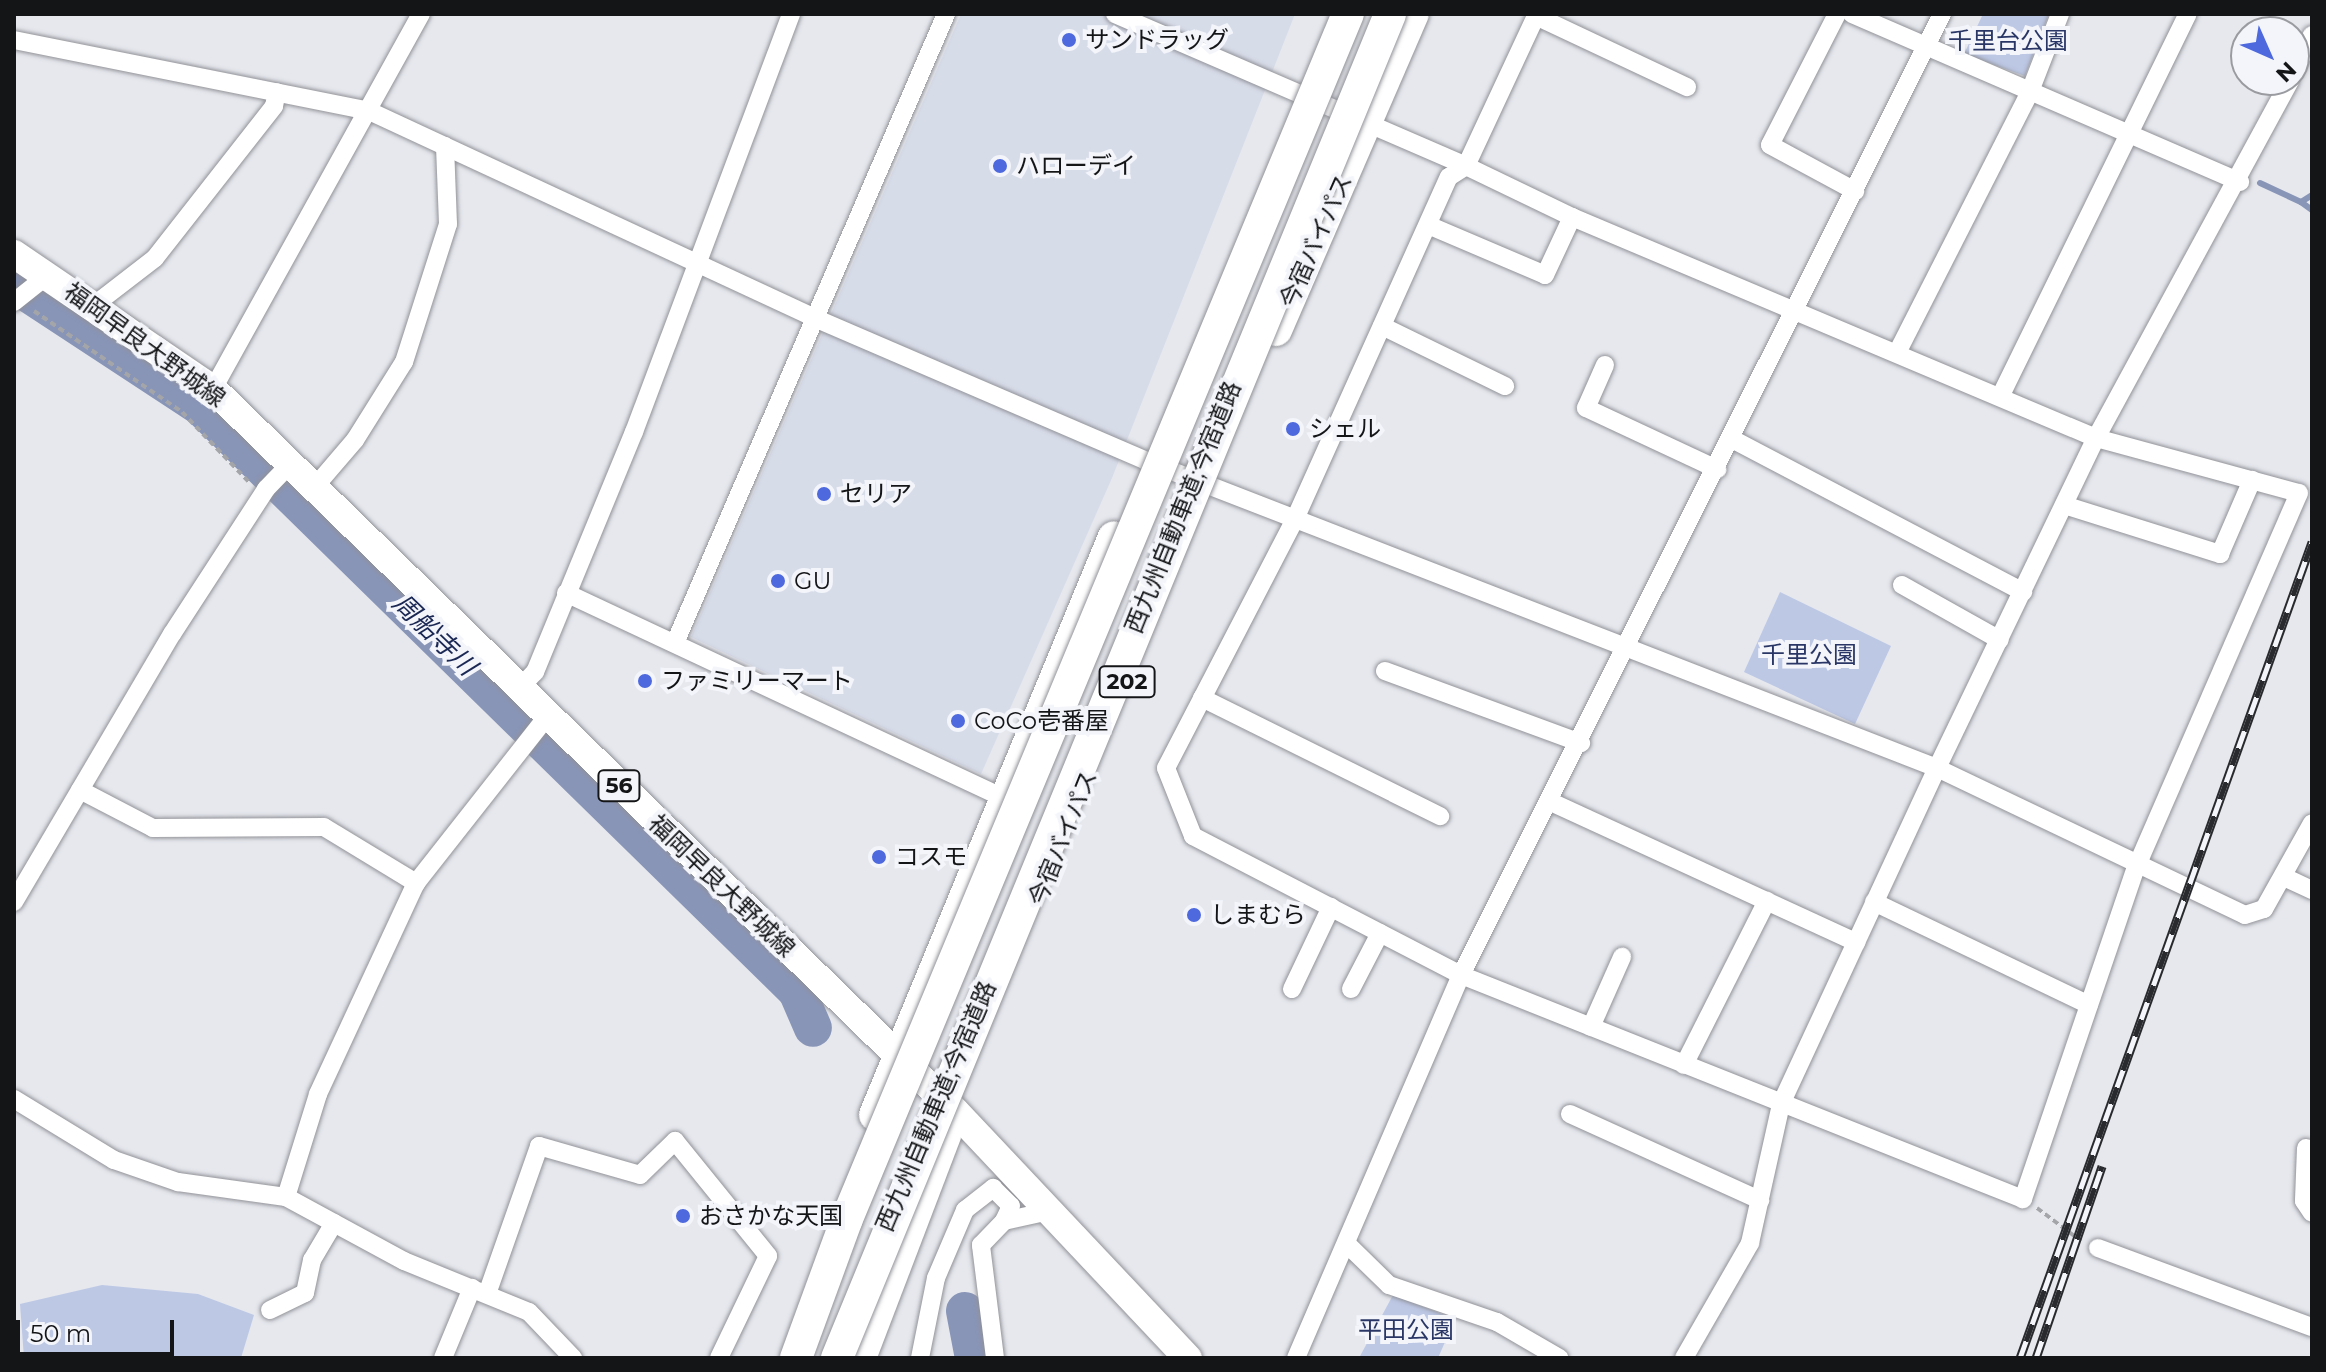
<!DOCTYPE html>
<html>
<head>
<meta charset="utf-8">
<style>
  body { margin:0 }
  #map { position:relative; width:2326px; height:1372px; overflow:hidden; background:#e6e8ee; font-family:Montserrat,"Noto Sans JP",sans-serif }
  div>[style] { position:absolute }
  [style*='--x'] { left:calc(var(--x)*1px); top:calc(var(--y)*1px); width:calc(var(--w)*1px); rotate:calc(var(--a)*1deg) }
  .built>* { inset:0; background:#d7dce9 }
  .green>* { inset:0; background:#bdc8e5 }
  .stream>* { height:6px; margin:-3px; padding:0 3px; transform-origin:3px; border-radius:3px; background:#8995b7 }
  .river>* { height:38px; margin:-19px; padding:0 19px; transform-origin:19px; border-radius:19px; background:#8995b7 }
  .path>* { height:4px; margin-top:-2px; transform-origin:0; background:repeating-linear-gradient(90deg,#a3a5a9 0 6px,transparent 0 10px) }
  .roads { filter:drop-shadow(0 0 2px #919298) drop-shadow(0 0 2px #919298) }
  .street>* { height:18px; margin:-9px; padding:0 9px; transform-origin:9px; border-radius:9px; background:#fff }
  .primary>* { height:28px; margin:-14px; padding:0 14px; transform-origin:14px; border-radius:14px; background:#fff }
  .highway>* { height:32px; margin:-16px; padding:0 16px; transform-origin:16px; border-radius:16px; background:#fff }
  .rail>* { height:9px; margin-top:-4.5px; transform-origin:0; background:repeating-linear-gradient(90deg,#f3f5fb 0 18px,#292a2d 0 36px); box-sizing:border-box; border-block:2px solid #292a2d }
  .bridges { filter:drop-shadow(0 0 2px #919298) drop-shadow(0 0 2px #919298) }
  .highway-bridge>* { height:32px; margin:-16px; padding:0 16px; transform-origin:16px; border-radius:16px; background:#fff }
  .dots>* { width:22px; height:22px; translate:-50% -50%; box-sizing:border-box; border:4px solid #f3f5fb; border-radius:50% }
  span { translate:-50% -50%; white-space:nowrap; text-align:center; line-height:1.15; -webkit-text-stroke:8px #f3f5fb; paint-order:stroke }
  .shield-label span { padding:2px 6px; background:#f3f5fb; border:2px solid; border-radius:6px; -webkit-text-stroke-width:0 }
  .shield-label { font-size:22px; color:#141517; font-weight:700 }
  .poi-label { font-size:24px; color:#141517 }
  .left { translate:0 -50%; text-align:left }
  .park-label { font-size:24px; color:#2a3766 }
  .street-label { font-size:24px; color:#141517 }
  .water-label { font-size:26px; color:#1c2854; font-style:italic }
  .frame { position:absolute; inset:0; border:16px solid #141517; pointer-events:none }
  .north { position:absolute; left:2230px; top:16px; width:80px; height:80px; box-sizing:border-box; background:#f3f5fb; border:2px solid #9a9ba0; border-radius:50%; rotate:135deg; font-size:22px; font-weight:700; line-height:32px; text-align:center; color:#141517 }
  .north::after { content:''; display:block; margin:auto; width:28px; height:36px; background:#4e69dd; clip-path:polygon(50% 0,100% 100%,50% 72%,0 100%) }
  .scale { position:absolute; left:16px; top:1320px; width:158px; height:36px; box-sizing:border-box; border:4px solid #141517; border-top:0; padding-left:10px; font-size:24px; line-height:28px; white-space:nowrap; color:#141517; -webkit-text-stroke:6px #f3f5fb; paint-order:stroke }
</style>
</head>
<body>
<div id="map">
  <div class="built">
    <i style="clip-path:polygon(961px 14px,1295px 14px,1112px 478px,981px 774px,691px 637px)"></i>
  </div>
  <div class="green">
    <i style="clip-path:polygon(1983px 14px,2049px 14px,2025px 76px,1964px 54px)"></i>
    <i style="clip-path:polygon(1780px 592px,1891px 646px,1855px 724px,1744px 672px)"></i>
    <i style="clip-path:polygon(102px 1285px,198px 1294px,254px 1315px,241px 1358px,24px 1358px,20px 1304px)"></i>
    <i style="clip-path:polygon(1393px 1295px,1455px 1319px,1438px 1358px,1359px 1358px)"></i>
  </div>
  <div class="stream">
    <i style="--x:2260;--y:183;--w:45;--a:24.9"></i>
    <i style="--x:2301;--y:202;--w:13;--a:-32"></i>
    <i style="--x:2301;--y:202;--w:14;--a:36"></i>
  </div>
  <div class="river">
    <i style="--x:14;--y:284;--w:222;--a:33.3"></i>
    <i style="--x:200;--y:406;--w:836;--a:44.42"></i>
    <i style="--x:797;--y:991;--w:40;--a:66.6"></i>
    <i style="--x:965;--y:1311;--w:48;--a:79.2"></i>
  </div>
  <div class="path">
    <i style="--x:34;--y:311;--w:179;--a:34.3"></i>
    <i style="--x:182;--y:412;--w:97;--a:46.3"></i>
    <i style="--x:2037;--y:1208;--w:55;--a:36.9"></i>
  </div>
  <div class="roads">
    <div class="street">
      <i style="--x:1115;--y:14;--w:382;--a:23.4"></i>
      <i style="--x:1466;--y:166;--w:118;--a:25.7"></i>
      <i style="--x:1572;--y:217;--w:569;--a:22.87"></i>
      <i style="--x:2096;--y:438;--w:210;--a:15.2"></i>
      <i style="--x:2299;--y:493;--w:408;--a:113.5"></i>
      <i style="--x:2136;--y:867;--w:351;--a:108.8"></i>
      <i style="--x:2023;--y:1199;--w:605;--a:-158.27"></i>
      <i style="--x:1461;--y:975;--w:302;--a:-152.6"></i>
      <i style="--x:1193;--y:836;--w:73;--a:-111.7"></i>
      <i style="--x:1166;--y:768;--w:280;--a:-62.6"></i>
      <i style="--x:1295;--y:519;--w:375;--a:-65.8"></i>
      <i style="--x:1449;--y:177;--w:20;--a:-33"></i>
      <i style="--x:1466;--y:166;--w:168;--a:-65"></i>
      <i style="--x:1837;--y:14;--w:147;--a:117.1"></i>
      <i style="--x:1770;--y:145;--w:97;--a:28.4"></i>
      <i style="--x:1852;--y:14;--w:423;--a:23.4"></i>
      <i style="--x:1536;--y:16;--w:167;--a:25.2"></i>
      <i style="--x:14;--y:40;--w:362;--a:11.3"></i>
      <i style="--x:369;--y:111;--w:486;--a:24.9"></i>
      <i style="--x:810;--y:316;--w:366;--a:23.3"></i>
      <i style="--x:1146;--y:461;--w:848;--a:21.21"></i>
      <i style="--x:1937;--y:768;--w:341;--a:25.5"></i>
      <i style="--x:2245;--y:915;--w:20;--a:-18"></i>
      <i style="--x:2264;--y:909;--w:98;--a:-60.8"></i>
      <i style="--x:2294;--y:72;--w:41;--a:-64.1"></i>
      <i style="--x:1428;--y:225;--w:127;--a:23.1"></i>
      <i style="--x:1545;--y:275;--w:64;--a:-65"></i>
      <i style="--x:14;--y:302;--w:43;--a:-38.5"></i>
      <i style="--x:93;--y:306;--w:78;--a:-37.7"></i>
      <i style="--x:155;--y:258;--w:193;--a:-51.9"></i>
      <i style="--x:274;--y:106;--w:14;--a:-78"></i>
      <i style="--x:1382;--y:326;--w:137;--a:26"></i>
      <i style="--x:1899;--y:349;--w:286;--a:-63"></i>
      <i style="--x:2029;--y:94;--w:86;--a:-68.8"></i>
      <i style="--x:1605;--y:365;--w:47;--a:113.8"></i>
      <i style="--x:1586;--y:408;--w:145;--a:25"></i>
      <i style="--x:213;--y:389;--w:429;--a:-61"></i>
      <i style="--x:2001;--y:395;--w:424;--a:-63.9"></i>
      <i style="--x:1732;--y:439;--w:329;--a:27.7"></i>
      <i style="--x:313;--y:489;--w:65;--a:-49.4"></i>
      <i style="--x:355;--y:440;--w:92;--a:-57.9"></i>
      <i style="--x:404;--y:362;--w:145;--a:-72.3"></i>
      <i style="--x:448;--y:224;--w:78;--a:-92.2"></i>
      <i style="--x:2064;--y:505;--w:164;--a:17.4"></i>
      <i style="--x:2220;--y:554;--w:81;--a:-66.6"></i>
      <i style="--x:1902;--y:585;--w:112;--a:29.3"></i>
      <i style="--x:566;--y:593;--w:483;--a:25.1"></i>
      <i style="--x:675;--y:643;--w:685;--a:-66.69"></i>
      <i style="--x:1385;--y:671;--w:209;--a:20.2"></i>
      <i style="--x:518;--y:690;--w:25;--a:-47"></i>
      <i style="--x:535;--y:672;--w:260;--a:-67.6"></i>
      <i style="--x:634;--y:432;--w:447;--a:-69.4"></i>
      <i style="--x:1202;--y:698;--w:266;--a:26.4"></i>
      <i style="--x:80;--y:790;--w:82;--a:27.5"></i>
      <i style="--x:153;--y:828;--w:171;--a:-0.3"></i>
      <i style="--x:324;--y:827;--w:108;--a:31.3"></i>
      <i style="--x:1551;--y:802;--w:336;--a:24.7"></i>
      <i style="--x:2284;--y:877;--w:31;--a:25"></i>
      <i style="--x:14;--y:902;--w:311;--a:-59.5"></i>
      <i style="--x:172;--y:634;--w:173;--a:-57"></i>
      <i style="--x:266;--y:489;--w:33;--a:-46"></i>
      <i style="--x:1874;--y:902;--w:238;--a:25.6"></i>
      <i style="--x:1292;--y:989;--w:91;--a:-64.6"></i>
      <i style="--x:1351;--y:989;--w:63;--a:-62.6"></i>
      <i style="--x:1591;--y:1027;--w:77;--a:-66.1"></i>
      <i style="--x:1684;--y:1065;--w:184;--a:-63.2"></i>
      <i style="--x:14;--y:1099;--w:117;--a:31.4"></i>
      <i style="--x:114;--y:1160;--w:68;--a:19"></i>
      <i style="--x:178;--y:1182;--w:109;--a:7.9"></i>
      <i style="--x:286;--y:1197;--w:134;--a:28.5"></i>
      <i style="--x:404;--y:1261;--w:135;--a:22.2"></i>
      <i style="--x:529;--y:1312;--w:64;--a:46.3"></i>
      <i style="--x:1570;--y:1114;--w:209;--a:24.4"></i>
      <i style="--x:2306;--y:1148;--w:53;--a:92.2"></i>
      <i style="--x:2304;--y:1201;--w:14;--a:56"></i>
      <i style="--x:286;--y:1197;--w:108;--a:-72.7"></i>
      <i style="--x:318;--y:1094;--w:233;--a:-65.1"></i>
      <i style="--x:416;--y:883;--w:210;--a:-51.8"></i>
      <i style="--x:1349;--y:1246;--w:56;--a:44.3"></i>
      <i style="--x:1389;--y:1285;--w:114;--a:18.9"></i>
      <i style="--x:1497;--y:1322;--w:72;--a:30.1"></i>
      <i style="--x:2098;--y:1248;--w:228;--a:20.3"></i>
      <i style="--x:487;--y:1294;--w:157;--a:-70.6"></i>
      <i style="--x:539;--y:1146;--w:105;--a:16"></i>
      <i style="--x:640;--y:1175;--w:49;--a:-44.2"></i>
      <i style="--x:675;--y:1141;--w:148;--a:51"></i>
      <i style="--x:768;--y:1256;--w:113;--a:115.7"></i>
      <i style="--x:270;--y:1310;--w:39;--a:-26"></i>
      <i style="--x:305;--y:1293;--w:34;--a:-78"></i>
      <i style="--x:312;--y:1260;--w:43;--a:-59.3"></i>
      <i style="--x:443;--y:1358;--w:76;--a:-67.5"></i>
      <i style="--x:920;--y:1358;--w:82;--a:-78.7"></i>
      <i style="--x:936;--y:1278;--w:74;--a:-66.9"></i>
      <i style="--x:965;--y:1210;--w:36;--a:-38"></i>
      <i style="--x:993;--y:1188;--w:25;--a:45"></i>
      <i style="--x:1011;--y:1206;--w:17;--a:115"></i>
      <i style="--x:995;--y:1358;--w:114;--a:-97.1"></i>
      <i style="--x:981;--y:1245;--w:33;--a:-46"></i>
      <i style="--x:1004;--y:1221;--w:51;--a:-12.4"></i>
      <i style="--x:1296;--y:1358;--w:417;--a:-66.7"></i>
      <i style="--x:1461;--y:975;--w:1075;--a:-63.41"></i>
      <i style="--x:1684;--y:1358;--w:133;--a:-60.1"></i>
      <i style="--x:1750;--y:1243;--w:142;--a:-77.4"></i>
      <i style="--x:1781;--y:1104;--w:370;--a:-65.1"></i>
      <i style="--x:1937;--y:768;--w:366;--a:-64.3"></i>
      <i style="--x:2096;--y:438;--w:407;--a:-61.5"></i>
    </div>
    <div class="primary">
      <i style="--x:14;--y:254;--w:240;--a:34.2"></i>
      <i style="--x:213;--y:389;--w:1034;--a:44.22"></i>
      <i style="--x:954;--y:1110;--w:341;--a:46.7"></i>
    </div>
    <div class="highway">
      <i style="--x:1276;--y:330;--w:344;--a:-66.6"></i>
      <i style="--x:875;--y:1115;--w:625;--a:-67.54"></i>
      <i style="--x:860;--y:1358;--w:239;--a:-69.1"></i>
    </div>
  </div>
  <div class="rail">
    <i style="--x:2020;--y:1358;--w:867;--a:-70.31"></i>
    <i style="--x:2036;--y:1358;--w:203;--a:-71"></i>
  </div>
  <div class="bridges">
    <div class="highway-bridge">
      <i style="--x:796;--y:1358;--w:146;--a:-69.9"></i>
      <i style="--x:846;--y:1221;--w:1307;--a:-67.42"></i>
      <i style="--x:837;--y:1358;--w:1453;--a:-67.63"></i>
    </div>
  </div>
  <div class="dots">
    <i style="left:1069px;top:40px;background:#4e69dd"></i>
    <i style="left:1000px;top:166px;background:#4e69dd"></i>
    <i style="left:1293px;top:429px;background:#4e69dd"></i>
    <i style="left:824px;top:494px;background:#4e69dd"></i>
    <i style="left:778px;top:581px;background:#4e69dd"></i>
    <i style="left:645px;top:681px;background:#4e69dd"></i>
    <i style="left:958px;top:721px;background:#4e69dd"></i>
    <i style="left:879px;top:857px;background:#4e69dd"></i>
    <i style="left:1194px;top:915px;background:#4e69dd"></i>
    <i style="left:683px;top:1216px;background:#4e69dd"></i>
  </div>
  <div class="shield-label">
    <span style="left:1127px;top:682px">202</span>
    <span style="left:619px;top:786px">56</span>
  </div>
  <div class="poi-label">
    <span class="left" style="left:1085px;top:40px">サンドラッグ</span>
    <span class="left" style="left:1016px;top:166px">ハローデイ</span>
    <span class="left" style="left:1309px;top:429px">シェル</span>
    <span class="left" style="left:840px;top:494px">セリア</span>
    <span class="left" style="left:794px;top:581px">GU</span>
    <span class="left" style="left:661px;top:681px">ファミリーマート</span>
    <span class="left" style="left:974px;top:721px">CoCo壱番屋</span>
    <span class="left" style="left:895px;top:857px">コスモ</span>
    <span class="left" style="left:1210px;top:915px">しまむら</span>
    <span class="left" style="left:699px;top:1216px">おさかな天国</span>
  </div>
  <div class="park-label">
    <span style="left:2008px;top:41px">千里台公園</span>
    <span style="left:1809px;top:655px">千里公園</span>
    <span style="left:1406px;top:1330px">平田公園</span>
  </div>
  <div class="street-label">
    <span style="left:1316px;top:241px;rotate:-66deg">今宿バイパス</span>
    <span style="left:145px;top:345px;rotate:36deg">福岡早良大野城線</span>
    <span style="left:1183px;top:507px;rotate:-68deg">西九州自動車道;今宿道路</span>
    <span style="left:1063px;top:838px;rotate:-68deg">今宿バイパス</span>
    <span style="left:722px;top:886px;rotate:44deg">福岡早良大野城線</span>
    <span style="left:936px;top:1106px;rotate:-67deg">西九州自動車道;今宿道路</span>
  </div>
  <div class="water-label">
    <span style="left:434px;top:635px;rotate:44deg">周船寺川</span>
  </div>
  <div class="frame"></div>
  <div class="north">N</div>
  <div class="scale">50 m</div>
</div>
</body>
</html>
